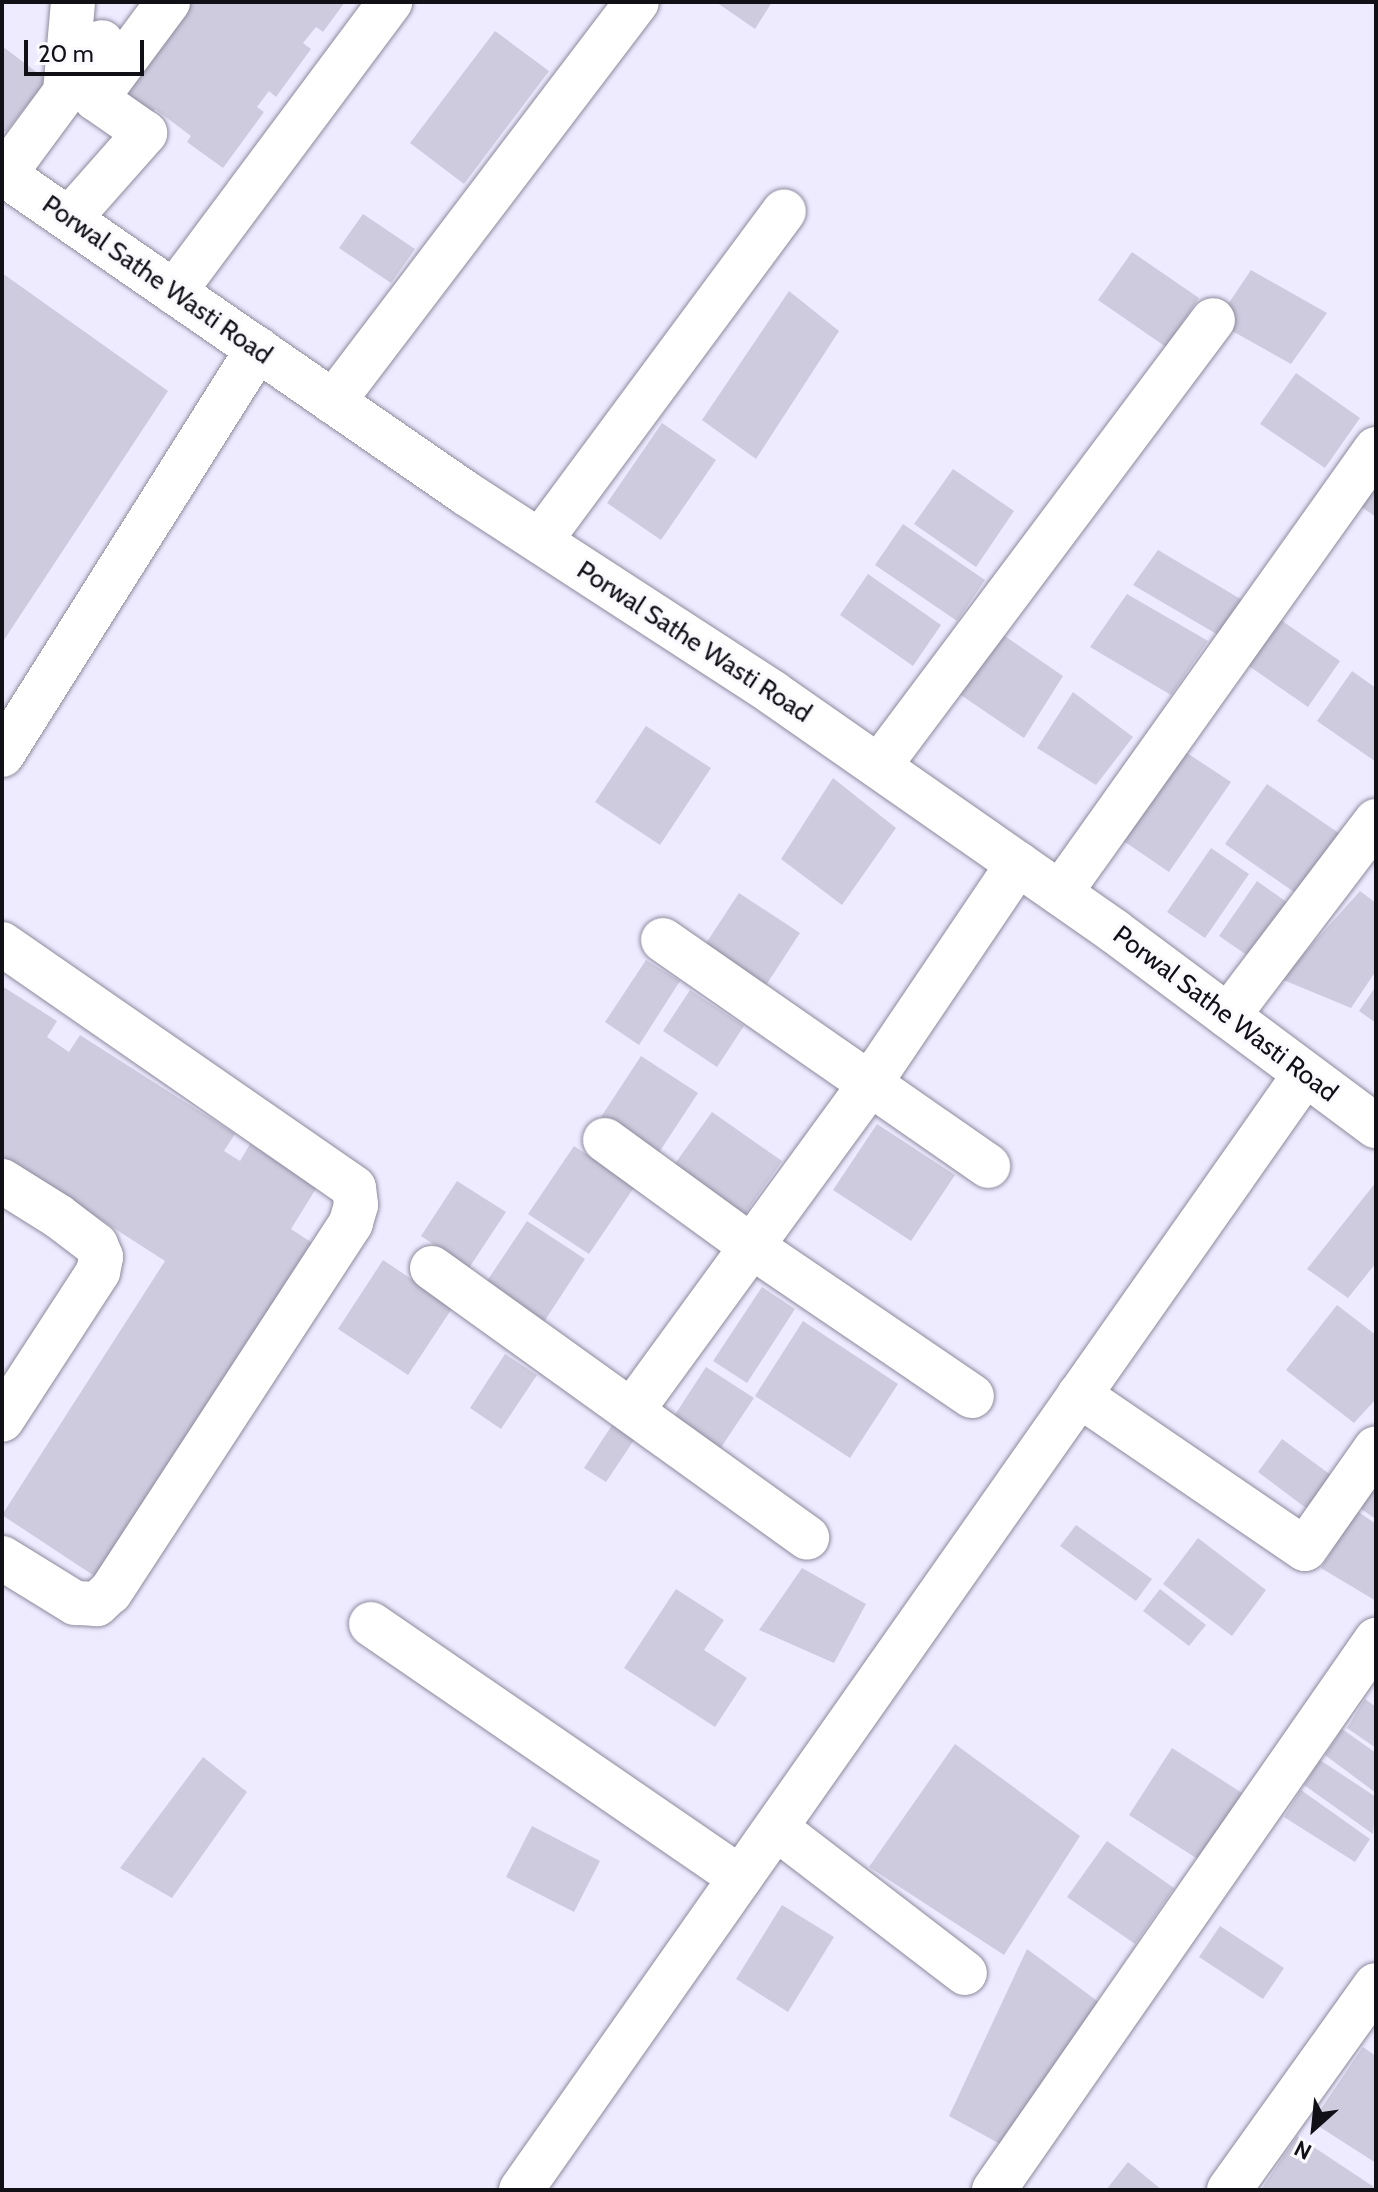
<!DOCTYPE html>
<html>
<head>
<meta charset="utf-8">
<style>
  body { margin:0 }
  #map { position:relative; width:1378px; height:2192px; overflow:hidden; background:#eeeaff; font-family:Cabin,sans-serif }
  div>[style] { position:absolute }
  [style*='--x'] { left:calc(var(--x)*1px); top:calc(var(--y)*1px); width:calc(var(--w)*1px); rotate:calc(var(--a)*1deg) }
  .building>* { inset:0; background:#cfcbdf }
  .roads { filter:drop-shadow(0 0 2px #8e8a9d) drop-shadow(0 0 2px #8e8a9d) }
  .minor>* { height:44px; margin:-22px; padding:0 22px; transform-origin:22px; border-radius:22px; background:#fff }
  span { translate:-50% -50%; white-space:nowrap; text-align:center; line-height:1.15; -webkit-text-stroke:6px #fafafe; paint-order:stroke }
  .street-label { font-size:26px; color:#121017 }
  .frame { position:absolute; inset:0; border:4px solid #121017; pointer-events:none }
  .north { position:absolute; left:1274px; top:2088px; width:80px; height:80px; -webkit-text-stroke:6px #fafafe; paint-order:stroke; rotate:207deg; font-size:22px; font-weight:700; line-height:32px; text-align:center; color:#121017 }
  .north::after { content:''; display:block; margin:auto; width:28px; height:36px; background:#121017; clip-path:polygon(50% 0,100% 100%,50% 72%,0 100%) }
  .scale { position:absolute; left:24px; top:40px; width:120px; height:36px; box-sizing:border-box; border:4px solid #121017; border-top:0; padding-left:10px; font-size:24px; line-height:28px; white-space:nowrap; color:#121017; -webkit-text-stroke:6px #fafafe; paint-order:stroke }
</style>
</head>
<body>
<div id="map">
  <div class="building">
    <i style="clip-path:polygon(181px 2px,345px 2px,323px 32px,316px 27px,303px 43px,311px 49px,276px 97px,269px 91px,257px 107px,264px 112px,223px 168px,187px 142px,191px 136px,155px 109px,151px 115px,116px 90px)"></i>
    <i style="clip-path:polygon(716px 2px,772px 2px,755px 29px)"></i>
    <i style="clip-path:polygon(495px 31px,549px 71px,464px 184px,410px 143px)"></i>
    <i style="clip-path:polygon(2px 46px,47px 80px,6px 132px,2px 130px)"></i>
    <i style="clip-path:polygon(363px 214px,415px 249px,391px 283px,339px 248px)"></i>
    <i style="clip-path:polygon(1132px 252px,1199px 298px,1166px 347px,1098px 300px)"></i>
    <i style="clip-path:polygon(1251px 270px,1327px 313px,1291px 364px,1216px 322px)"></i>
    <i style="clip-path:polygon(2px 273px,168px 391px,2px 643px)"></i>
    <i style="clip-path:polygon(789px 291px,839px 331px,756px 459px,702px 420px)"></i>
    <i style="clip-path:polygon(1296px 373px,1360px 418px,1325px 468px,1260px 424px)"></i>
    <i style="clip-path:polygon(662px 423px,716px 460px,661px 540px,607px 503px)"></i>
    <i style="clip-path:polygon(953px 469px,1014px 511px,976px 567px,914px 524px)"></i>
    <i style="clip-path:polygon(1376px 483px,1376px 517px,1360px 506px)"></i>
    <i style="clip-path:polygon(903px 524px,985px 580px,957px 621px,875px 565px)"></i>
    <i style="clip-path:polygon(1158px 550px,1249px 604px,1225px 639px,1133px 585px)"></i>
    <i style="clip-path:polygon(868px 574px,941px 625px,913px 666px,840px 615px)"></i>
    <i style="clip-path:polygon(1127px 594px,1208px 641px,1171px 695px,1090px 647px)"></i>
    <i style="clip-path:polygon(1275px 616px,1340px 661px,1308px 707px,1243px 662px)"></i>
    <i style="clip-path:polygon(999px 632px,1063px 676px,1024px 738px,958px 693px)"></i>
    <i style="clip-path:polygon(1352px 671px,1376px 688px,1376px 762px,1317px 721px)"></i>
    <i style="clip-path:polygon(1073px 692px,1133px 737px,1096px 785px,1037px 748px)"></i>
    <i style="clip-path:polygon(646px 726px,711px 768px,660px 845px,595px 802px)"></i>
    <i style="clip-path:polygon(1184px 751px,1231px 782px,1169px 872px,1122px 840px)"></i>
    <i style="clip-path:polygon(833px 778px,896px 828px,842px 905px,781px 859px)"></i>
    <i style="clip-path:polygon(1267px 784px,1346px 838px,1304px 899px,1225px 844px)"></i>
    <i style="clip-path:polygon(1211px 848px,1249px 874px,1205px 938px,1167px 912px)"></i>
    <i style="clip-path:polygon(1257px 881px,1288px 903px,1251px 958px,1219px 936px)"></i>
    <i style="clip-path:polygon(1360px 891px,1376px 903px,1376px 971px,1351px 1008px,1281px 979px)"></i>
    <i style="clip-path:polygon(739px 893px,800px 933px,755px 1002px,703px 948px)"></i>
    <i style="clip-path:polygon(646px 960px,680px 981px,639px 1045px,605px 1022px)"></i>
    <i style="clip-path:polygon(2px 986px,57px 1021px,47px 1037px,69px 1052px,80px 1035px,235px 1134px,224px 1151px,240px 1161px,250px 1144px,317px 1187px,291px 1229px,323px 1250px,108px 1585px,2px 1515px,165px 1261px,2px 1156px)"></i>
    <i style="clip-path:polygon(1376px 986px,1376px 1023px,1359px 1011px)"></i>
    <i style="clip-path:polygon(690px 990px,744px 1026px,717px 1067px,663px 1031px)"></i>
    <i style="clip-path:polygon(641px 1056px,698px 1093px,658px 1154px,601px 1117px)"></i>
    <i style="clip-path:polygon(712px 1112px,782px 1161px,744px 1215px,674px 1165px)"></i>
    <i style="clip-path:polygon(877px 1124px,955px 1175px,911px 1241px,833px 1190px)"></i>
    <i style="clip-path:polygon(574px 1146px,635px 1186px,589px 1254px,528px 1214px)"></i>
    <i style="clip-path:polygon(457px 1181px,506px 1212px,469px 1268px,421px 1236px)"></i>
    <i style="clip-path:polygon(1376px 1182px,1376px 1263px,1348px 1298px,1307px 1269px)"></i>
    <i style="clip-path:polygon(527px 1221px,585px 1259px,540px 1328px,481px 1290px)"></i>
    <i style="clip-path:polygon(383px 1260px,453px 1307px,408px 1375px,338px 1329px)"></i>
    <i style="clip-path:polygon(762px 1287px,795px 1309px,747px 1383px,713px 1361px)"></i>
    <i style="clip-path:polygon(1337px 1305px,1376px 1335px,1376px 1399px,1354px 1423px,1286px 1370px)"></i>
    <i style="clip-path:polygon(803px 1321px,898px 1384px,850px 1458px,755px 1396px)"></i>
    <i style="clip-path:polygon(505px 1354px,537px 1375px,501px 1429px,470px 1408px)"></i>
    <i style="clip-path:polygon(706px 1367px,754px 1398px,716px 1455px,669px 1424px)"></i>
    <i style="clip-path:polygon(614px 1422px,636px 1437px,606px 1482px,584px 1468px)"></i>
    <i style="clip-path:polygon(1282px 1439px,1339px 1481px,1314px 1514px,1258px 1472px)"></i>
    <i style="clip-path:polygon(1376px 1480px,1376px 1519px,1358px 1507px)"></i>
    <i style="clip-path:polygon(1357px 1511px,1376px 1524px,1376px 1601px,1321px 1568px)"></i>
    <i style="clip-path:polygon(1076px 1525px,1152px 1579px,1136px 1601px,1060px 1546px)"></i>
    <i style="clip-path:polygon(1198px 1538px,1266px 1590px,1232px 1636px,1163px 1584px)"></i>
    <i style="clip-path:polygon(802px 1568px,866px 1604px,834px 1663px,759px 1630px)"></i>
    <i style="clip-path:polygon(676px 1589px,724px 1620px,704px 1650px,747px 1678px,715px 1727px,624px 1668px)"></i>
    <i style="clip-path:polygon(1160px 1589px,1206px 1625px,1189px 1646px,1143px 1611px)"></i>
    <i style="clip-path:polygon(1365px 1699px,1376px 1707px,1376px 1748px,1347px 1728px)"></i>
    <i style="clip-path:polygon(1342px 1729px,1376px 1753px,1376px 1793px,1325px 1755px)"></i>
    <i style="clip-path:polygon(955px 1744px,1080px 1836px,1004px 1955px,869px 1867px)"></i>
    <i style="clip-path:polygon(1172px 1748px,1250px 1798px,1207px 1865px,1129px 1815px)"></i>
    <i style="clip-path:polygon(203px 1757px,247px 1792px,172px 1898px,120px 1868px)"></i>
    <i style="clip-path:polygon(1320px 1760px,1376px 1797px,1373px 1834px,1304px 1785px)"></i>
    <i style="clip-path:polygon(1301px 1790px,1370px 1839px,1355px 1862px,1284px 1817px)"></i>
    <i style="clip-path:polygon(532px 1826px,600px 1861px,574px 1912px,506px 1877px)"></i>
    <i style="clip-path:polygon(1107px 1841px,1174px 1888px,1135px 1944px,1067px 1897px)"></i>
    <i style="clip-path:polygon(782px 1905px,834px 1937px,788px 2012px,736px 1979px)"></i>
    <i style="clip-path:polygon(1220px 1926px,1284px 1968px,1263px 1999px,1199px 1957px)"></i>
    <i style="clip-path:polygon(1027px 1949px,1100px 2003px,1000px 2144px,949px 2116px)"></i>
    <i style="clip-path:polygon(1363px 2047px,1376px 2056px,1376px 2163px,1312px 2122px)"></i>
    <i style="clip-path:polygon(1297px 2136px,1374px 2187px,1372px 2190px,1261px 2190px)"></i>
    <i style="clip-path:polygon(1128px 2162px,1162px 2190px,1106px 2190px)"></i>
  </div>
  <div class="roads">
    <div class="minor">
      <i style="--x:65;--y:92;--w:90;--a:-84.9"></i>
      <i style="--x:2;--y:173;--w:565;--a:34.62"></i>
      <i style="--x:467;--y:494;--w:365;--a:33"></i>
      <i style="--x:773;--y:693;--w:416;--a:34.9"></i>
      <i style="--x:1114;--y:931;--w:327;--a:36.7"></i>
      <i style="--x:4;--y:175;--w:165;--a:-53.6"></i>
      <i style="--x:69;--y:219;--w:115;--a:-48.5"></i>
      <i style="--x:145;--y:133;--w:60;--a:-145.2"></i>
      <i style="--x:96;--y:99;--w:121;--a:-53.4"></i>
      <i style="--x:174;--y:292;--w:362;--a:-53.3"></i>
      <i style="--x:333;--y:402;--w:502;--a:-52.77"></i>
      <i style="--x:540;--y:541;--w:410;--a:-53.5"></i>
      <i style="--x:2;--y:755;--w:480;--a:-57.8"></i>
      <i style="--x:879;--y:766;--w:557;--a:-53.17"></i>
      <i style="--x:1060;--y:893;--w:545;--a:-54.56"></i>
      <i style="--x:663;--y:940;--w:396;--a:34.8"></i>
      <i style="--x:2;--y:944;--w:428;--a:34.7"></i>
      <i style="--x:354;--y:1188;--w:17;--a:83"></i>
      <i style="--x:356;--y:1205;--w:19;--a:106"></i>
      <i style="--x:351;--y:1223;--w:441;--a:123.1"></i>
      <i style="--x:110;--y:1592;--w:18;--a:137"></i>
      <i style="--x:97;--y:1604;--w:22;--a:-177"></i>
      <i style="--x:75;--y:1603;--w:86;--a:-148.3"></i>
      <i style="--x:1228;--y:1016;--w:245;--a:-52.8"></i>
      <i style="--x:605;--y:1140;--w:180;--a:36"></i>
      <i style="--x:751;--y:1246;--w:267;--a:34.2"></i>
      <i style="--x:2;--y:1181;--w:66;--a:32"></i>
      <i style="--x:58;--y:1216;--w:48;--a:37.3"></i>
      <i style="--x:96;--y:1245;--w:13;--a:67"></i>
      <i style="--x:101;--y:1257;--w:15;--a:101"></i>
      <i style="--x:98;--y:1272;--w:176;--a:123"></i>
      <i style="--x:432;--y:1268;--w:462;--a:35.7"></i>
      <i style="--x:1079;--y:1395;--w:273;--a:34.3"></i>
      <i style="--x:1305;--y:1549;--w:123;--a:-54.9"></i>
      <i style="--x:633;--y:1409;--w:389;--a:-53.9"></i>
      <i style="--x:862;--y:1095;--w:279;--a:-56"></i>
      <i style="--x:371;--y:1624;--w:448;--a:34.5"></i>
      <i style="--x:776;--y:1828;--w:238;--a:37.5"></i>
      <i style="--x:521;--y:2190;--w:1364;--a:-54.91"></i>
      <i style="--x:994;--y:2190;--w:670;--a:-55.22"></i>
      <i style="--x:1229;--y:2190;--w:252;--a:-54.4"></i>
    </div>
  </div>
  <div class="street-label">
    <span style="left:157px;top:280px;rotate:35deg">Porwal Sathe Wasti Road</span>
    <span style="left:694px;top:642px;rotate:33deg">Porwal Sathe Wasti Road</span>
    <span style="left:1225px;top:1014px;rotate:37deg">Porwal Sathe Wasti Road</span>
  </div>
  <div class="frame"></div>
  <div class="north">N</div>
  <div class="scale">20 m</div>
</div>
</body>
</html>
